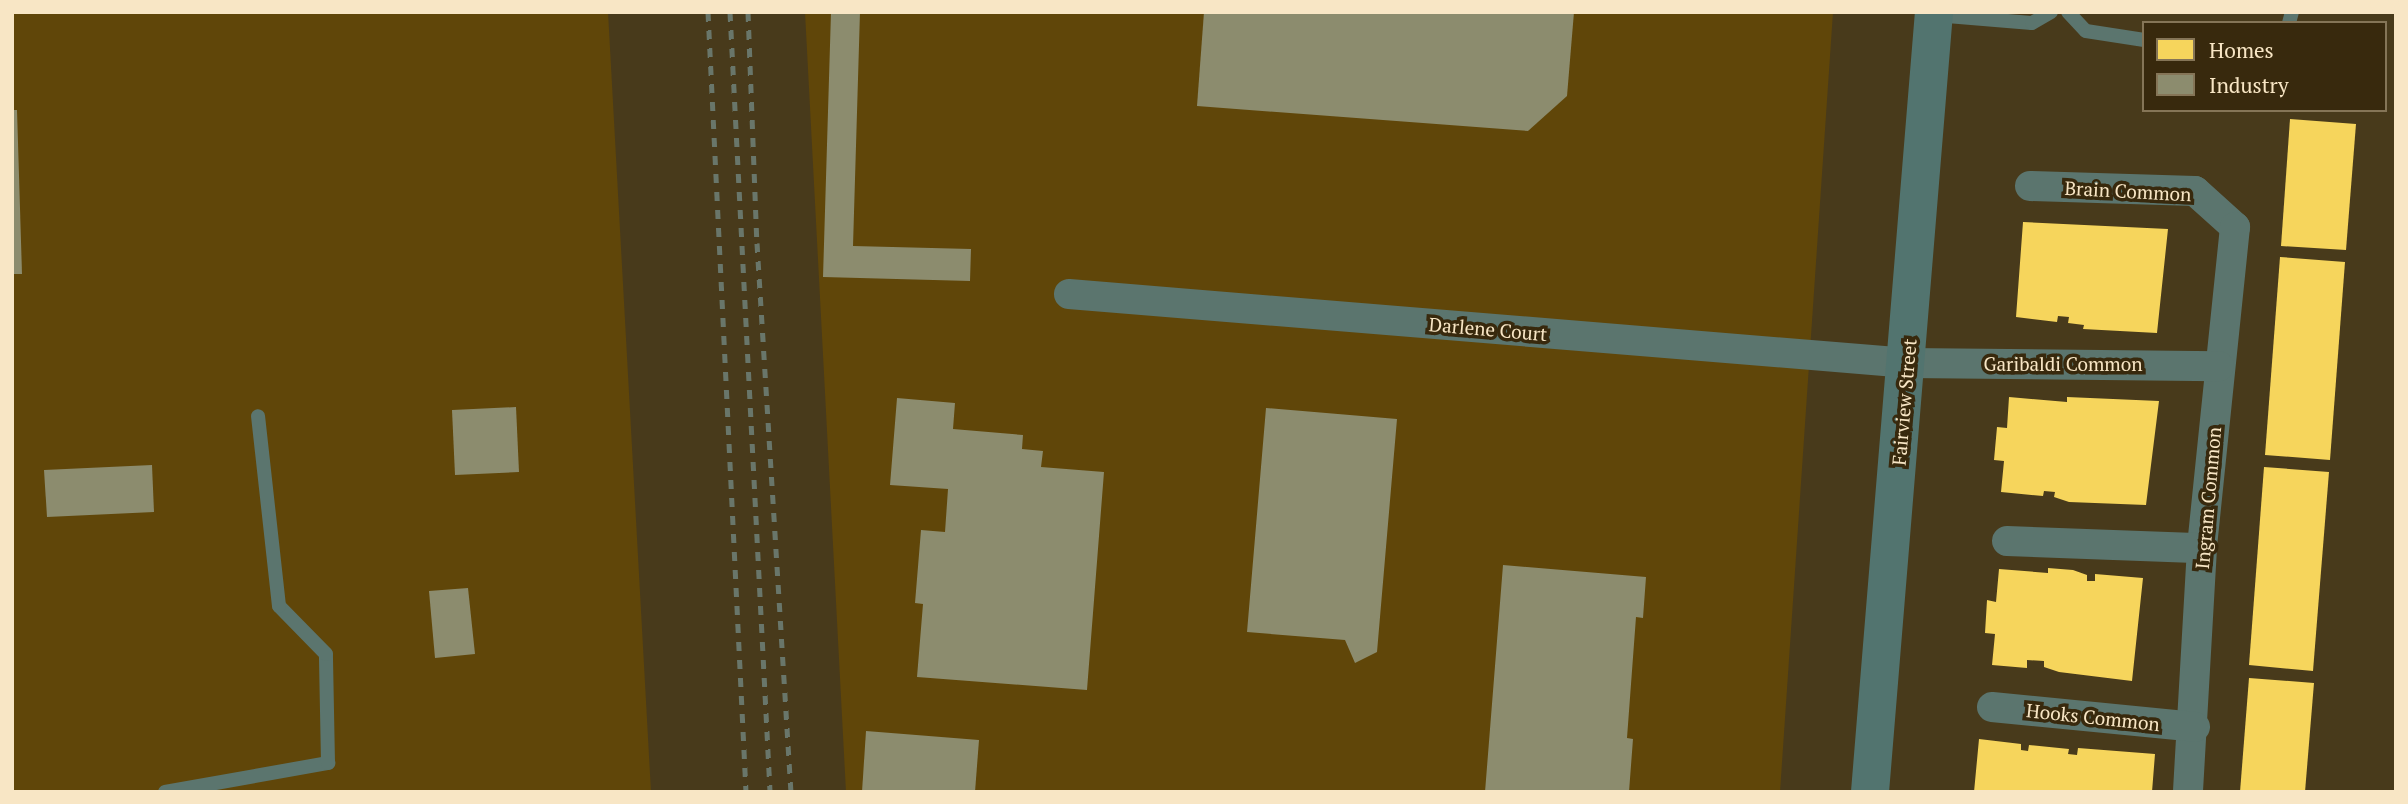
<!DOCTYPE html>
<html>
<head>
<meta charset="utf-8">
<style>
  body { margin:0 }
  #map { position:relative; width:2408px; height:804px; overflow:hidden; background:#483a1b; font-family:"PT Serif",serif }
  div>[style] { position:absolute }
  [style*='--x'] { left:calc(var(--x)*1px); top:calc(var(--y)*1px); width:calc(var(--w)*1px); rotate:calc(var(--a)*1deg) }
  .built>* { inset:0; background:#604609 }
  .homes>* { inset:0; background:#f6d55c }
  .industry>* { inset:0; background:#8c8c6e }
  .service>* { height:14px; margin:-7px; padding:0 7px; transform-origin:7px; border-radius:7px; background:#5b756e }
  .minor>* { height:30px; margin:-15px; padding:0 15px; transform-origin:15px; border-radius:15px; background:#5b756e }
  .secondary>* { height:38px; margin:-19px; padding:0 19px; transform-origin:19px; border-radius:19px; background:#52746f }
  .rail>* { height:5px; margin-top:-2.5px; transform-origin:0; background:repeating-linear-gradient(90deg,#69766a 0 9px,transparent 0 18px) }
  span { translate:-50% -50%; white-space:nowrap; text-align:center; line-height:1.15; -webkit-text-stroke:7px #38290d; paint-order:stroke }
  .street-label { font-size:19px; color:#f8e6c5 }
  .frame { position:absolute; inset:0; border:14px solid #f8e6c5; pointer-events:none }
  .legend { position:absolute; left:2142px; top:21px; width:245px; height:91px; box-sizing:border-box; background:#38290d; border:2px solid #857557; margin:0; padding:9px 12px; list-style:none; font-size:21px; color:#f8e6c5 }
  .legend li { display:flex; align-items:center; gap:14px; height:35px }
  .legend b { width:35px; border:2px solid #857557 }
</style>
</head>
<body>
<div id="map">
  <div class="built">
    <i style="clip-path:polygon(12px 12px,608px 12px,651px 792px,12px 792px)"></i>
    <i style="clip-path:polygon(805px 12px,1833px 12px,1780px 792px,846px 792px)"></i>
  </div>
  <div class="homes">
    <i style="clip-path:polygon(2290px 119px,2356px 124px,2346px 250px,2281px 246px)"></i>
    <i style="clip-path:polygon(2023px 222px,2168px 229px,2157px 333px,2083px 329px,2084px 325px,2068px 323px,2069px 317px,2058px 316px,2057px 322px,2016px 317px)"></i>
    <i style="clip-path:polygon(2280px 257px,2345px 262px,2330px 460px,2265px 455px)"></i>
    <i style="clip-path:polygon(2009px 397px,2067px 402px,2067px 397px,2159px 401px,2146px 505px,2069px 502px,2054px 497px,2055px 492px,2044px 491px,2043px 496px,2001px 492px,2004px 461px,1994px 460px,1997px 427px,2007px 428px)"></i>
    <i style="clip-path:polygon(2264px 467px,2329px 472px,2313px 671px,2249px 665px)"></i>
    <i style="clip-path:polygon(2048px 568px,2073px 570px,2087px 575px,2087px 581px,2095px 581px,2095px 574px,2143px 578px,2132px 681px,2059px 672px,2044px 667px,2044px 661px,2027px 660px,2027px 668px,1992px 665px,1995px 634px,1985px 633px,1987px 600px,1996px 602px,1999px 569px,2048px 573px)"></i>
    <i style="clip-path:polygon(2249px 678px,2314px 683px,2305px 792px,2240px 792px)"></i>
    <i style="clip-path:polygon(1979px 739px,2021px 744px,2021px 750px,2028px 751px,2029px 745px,2069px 749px,2068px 754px,2077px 755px,2078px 748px,2155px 754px,2152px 792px,1974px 792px)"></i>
  </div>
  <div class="industry">
    <i style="clip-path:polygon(831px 12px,860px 12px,853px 246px,971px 249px,970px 281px,823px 277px)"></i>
    <i style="clip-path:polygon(1204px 12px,1574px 12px,1567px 96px,1528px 131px,1197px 106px)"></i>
    <i style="clip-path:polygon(12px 110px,17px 110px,22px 274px,12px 274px)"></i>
    <i style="clip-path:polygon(897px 398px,955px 403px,953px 429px,1023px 435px,1022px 449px,1043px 451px,1041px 467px,1104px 472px,1087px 690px,917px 677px,923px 604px,915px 603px,921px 530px,945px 532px,948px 489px,890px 485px)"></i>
    <i style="clip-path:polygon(516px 407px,519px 472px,455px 475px,452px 410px)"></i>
    <i style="clip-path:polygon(1266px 408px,1397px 419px,1377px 652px,1355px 663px,1345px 640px,1247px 632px)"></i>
    <i style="clip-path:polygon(152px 465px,154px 512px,47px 517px,44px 470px)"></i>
    <i style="clip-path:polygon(1503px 565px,1646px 577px,1643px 618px,1636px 617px,1627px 738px,1633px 739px,1629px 792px,1485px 792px)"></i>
    <i style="clip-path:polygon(468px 588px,475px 654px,435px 658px,429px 591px)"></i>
    <i style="clip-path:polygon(866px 731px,979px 740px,975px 792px,862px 792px)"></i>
  </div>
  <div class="service">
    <i style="--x:2068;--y:12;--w:26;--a:47"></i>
    <i style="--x:2086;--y:31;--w:59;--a:8.8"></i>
    <i style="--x:1935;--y:15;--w:97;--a:4.7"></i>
    <i style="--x:2032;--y:23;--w:22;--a:-30"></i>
    <i style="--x:2289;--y:23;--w:11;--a:-75"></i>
    <i style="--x:165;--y:792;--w:166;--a:-10.1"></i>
    <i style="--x:328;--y:763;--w:109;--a:-91.1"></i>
    <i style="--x:326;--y:654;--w:67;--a:-134.4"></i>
    <i style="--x:279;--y:606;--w:191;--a:-96.3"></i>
  </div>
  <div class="minor">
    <i style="--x:2030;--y:186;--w:165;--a:1.7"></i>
    <i style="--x:2195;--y:191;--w:54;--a:42"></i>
    <i style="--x:2235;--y:227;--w:323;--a:95.9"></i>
    <i style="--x:2202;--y:548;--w:244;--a:93.3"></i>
    <i style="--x:1069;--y:294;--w:842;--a:4.7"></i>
    <i style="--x:1908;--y:363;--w:311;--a:0.6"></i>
    <i style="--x:2007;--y:541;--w:195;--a:2.1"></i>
    <i style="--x:1992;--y:707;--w:204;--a:5.6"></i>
  </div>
  <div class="secondary">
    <i style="--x:1870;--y:792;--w:783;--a:-85.31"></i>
  </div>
  <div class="rail">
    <i style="--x:708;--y:12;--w:781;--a:87.21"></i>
    <i style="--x:730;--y:12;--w:781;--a:87.06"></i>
    <i style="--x:748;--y:12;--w:231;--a:87.8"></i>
    <i style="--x:757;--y:243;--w:550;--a:86.46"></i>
  </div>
  <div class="street-label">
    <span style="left:2128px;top:191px;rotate:3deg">Brain Common</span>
    <span style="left:1488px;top:329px;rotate:5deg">Darlene Court</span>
    <span style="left:2063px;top:364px">Garibaldi Common</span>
    <span style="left:1904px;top:402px;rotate:-85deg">Fairview Street</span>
    <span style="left:2208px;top:498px;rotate:-85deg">Ingram Common</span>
    <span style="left:2093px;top:717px;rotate:6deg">Hooks Common</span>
  </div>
  <div class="frame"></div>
  <ul class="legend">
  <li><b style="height:19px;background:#f6d55c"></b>Homes</li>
  <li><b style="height:19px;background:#8c8c6e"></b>Industry</li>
  </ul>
</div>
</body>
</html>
